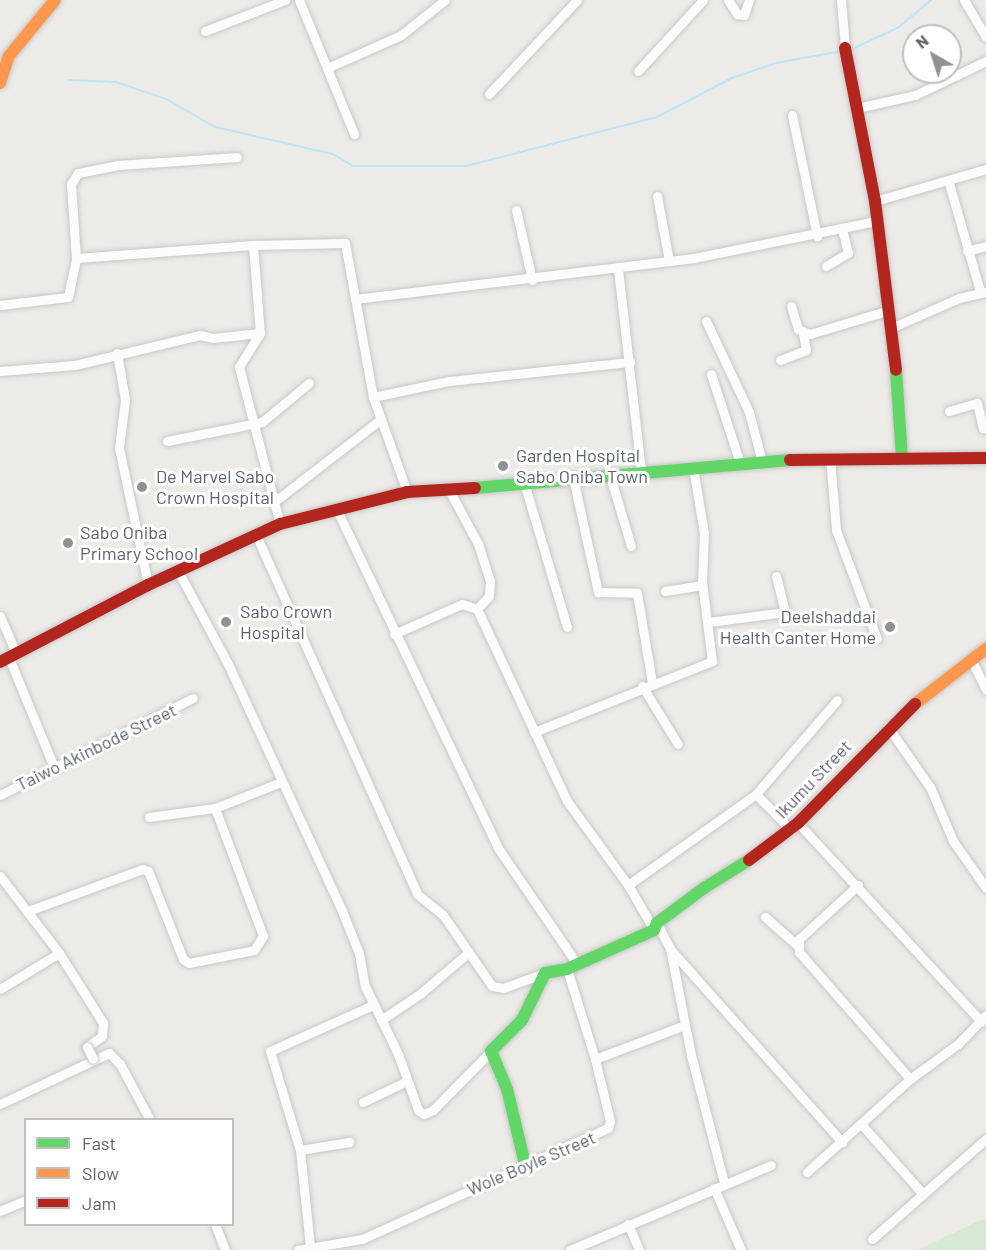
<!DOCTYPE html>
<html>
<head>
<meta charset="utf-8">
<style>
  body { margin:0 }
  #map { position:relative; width:986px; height:1250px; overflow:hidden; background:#edebe8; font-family:Barlow,sans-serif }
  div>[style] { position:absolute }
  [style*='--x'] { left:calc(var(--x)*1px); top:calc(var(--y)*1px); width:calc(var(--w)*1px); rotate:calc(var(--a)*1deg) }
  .green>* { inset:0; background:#d7e9d2 }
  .stream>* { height:2px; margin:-1px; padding:0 1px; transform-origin:1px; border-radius:1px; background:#bbe5f8 }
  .roads { filter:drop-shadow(0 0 2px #c8c8c9) drop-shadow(0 0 2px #c8c8c9) }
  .street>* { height:9px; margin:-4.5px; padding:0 4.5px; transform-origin:4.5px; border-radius:4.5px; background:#fcfcfc }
  .fast>* { height:12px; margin:-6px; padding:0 6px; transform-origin:6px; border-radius:6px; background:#63d668 }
  .slow>* { height:12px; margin:-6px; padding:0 6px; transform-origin:6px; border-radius:6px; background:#ff974d }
  .jam>* { height:12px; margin:-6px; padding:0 6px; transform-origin:6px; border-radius:6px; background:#b3261e }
  .bridges { filter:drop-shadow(0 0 2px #c8c8c9) drop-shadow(0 0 2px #c8c8c9) }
  .street-bridge>* { height:9px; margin:-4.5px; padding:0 4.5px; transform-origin:4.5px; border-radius:4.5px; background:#fcfcfc }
  .dots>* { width:16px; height:16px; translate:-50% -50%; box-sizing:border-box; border:3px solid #fff; border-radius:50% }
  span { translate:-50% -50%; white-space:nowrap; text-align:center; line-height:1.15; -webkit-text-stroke:6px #fff; paint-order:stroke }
  .poi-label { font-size:18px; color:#5c6266 }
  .left { translate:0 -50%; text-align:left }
  .right { translate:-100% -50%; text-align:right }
  .street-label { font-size:18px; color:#5c6266 }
  .legend { position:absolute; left:24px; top:1118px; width:210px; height:108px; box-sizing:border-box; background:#fff; border:2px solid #bec0c2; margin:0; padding:8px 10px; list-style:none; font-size:18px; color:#5c6266 }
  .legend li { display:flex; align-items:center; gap:12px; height:30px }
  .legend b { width:30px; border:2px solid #bec0c2 }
  .north { position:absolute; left:902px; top:24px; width:60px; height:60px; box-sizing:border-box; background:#fff; border:2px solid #bec0c2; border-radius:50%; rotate:321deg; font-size:16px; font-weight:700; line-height:24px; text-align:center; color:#5c6266 }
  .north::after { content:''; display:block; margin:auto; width:21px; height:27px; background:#8f9294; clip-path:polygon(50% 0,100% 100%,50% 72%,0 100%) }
</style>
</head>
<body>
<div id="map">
  <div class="green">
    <i style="clip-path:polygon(986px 1219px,986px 1250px,918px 1250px,980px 1220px)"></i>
  </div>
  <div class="stream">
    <i style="--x:850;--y:50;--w:54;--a:-25.1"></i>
    <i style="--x:899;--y:27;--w:42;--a:-40.2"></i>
    <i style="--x:69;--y:80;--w:47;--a:2.4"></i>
    <i style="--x:116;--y:82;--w:53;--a:18.8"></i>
    <i style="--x:166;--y:99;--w:56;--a:29.7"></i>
    <i style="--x:215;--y:127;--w:121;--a:12.9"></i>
    <i style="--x:333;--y:154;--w:23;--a:31"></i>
    <i style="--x:353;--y:166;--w:113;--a:0"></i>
    <i style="--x:466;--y:166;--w:197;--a:-14.4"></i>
    <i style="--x:657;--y:117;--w:85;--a:-27.5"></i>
    <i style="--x:732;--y:78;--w:46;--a:-18.8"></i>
    <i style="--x:776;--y:63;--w:67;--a:-10.3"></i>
  </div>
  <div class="roads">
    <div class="street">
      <i style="--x:299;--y:0;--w:145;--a:67.7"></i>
      <i style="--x:728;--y:0;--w:17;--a:57"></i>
      <i style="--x:737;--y:14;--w:7;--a:8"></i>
      <i style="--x:744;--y:15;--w:16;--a:-72"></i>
      <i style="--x:841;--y:0;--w:48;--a:85.2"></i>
      <i style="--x:964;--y:0;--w:43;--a:59.3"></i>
      <i style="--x:205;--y:31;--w:86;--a:-21.2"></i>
      <i style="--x:327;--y:68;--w:81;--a:-24"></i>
      <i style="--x:401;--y:35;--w:56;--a:-38.5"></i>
      <i style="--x:638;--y:71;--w:96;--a:-47.5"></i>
      <i style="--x:489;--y:94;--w:129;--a:-46.9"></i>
      <i style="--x:857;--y:108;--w:59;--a:-12.6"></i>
      <i style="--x:915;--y:95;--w:79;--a:-25.6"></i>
      <i style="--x:792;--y:115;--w:124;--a:78.3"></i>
      <i style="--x:948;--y:180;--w:116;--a:73.9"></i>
      <i style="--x:657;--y:196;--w:66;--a:79.5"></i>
      <i style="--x:875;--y:201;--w:116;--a:-16.1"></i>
      <i style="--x:516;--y:210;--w:72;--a:77.1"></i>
      <i style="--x:253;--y:245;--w:88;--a:85.5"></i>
      <i style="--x:260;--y:333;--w:40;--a:122"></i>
      <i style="--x:239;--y:367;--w:162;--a:75.4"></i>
      <i style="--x:967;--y:251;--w:20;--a:-15"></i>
      <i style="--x:76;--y:258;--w:177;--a:-4.2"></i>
      <i style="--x:253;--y:245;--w:92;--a:-1.2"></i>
      <i style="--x:345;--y:243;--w:157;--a:79.7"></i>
      <i style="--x:373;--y:397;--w:101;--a:70.3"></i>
      <i style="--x:826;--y:266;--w:26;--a:-31"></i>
      <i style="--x:848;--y:253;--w:25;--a:-104"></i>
      <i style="--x:618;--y:269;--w:203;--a:83.5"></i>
      <i style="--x:355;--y:299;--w:341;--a:-6.9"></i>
      <i style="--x:694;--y:258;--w:186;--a:-11.5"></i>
      <i style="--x:0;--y:305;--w:68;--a:-6.7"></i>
      <i style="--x:68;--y:297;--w:40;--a:-78"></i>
      <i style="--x:76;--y:258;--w:74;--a:-93.9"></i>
      <i style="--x:71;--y:184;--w:13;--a:-58"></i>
      <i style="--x:78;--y:173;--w:41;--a:-11.3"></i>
      <i style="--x:118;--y:165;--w:119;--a:-3.8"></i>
      <i style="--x:791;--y:306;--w:24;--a:73"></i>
      <i style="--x:798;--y:329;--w:13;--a:23"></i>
      <i style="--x:810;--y:334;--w:79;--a:-16.8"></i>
      <i style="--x:706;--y:321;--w:101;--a:64.7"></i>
      <i style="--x:749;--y:412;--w:52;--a:75.4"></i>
      <i style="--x:891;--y:328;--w:74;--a:-23.8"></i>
      <i style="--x:959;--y:298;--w:28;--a:-13"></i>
      <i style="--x:117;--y:353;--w:48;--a:80.3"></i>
      <i style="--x:125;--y:400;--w:48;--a:97.1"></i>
      <i style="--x:119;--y:448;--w:140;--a:78"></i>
      <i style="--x:780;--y:360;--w:28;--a:-21"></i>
      <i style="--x:806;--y:350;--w:17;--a:-100"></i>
      <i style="--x:0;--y:371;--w:75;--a:-4.6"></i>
      <i style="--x:75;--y:365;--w:129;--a:-13.5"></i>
      <i style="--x:200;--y:335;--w:13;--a:13"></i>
      <i style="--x:213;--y:338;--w:47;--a:-6.1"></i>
      <i style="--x:711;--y:374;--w:94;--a:72"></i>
      <i style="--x:373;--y:397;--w:78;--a:-11.9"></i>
      <i style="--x:449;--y:381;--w:182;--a:-6"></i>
      <i style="--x:949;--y:411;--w:29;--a:-16"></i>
      <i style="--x:977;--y:403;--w:26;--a:77"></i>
      <i style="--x:983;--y:428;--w:3;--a:0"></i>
      <i style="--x:167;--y:441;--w:97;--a:-11.3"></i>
      <i style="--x:262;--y:422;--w:61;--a:-39.7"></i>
      <i style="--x:830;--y:458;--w:72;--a:85.2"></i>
      <i style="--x:836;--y:530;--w:116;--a:69.4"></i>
      <i style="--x:610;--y:476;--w:73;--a:73.3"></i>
      <i style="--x:574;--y:482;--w:113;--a:77.7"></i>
      <i style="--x:598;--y:592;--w:39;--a:1"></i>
      <i style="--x:637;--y:593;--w:91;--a:80.5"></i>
      <i style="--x:525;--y:486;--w:147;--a:73.4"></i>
      <i style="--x:448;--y:488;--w:64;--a:61.8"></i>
      <i style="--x:478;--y:544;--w:39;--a:72"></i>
      <i style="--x:490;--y:581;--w:15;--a:94"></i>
      <i style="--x:489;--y:596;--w:18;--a:133"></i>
      <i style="--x:274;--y:502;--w:135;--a:-37.8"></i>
      <i style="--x:336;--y:508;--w:377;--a:64.5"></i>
      <i style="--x:498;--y:848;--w:140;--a:55.7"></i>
      <i style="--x:256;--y:535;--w:393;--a:65.8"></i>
      <i style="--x:417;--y:894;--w:33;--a:39"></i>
      <i style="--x:443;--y:915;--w:86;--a:55.4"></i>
      <i style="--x:492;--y:986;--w:11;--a:10"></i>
      <i style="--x:503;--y:988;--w:45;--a:-19.7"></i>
      <i style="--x:178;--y:571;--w:106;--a:61.7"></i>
      <i style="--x:228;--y:664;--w:272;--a:65.2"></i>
      <i style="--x:342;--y:911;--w:45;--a:68"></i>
      <i style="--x:359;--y:953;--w:34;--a:80"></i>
      <i style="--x:365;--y:986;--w:76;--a:64.1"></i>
      <i style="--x:398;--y:1054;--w:59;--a:70.3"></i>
      <i style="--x:418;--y:1110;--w:7;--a:34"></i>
      <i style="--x:424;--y:1114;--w:10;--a:-24"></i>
      <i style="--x:433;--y:1110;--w:83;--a:-45.5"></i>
      <i style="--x:665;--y:591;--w:38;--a:-9"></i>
      <i style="--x:0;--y:616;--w:40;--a:66.6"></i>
      <i style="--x:709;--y:622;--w:77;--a:-7.5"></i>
      <i style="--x:785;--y:612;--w:37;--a:-104"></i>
      <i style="--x:394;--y:634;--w:74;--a:-23.8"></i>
      <i style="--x:462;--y:604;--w:16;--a:18"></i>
      <i style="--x:477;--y:609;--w:212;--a:64.9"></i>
      <i style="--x:567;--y:801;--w:104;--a:54"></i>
      <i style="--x:9;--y:658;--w:116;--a:67.6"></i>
      <i style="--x:971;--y:659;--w:34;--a:64"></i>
      <i style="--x:642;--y:686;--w:68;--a:58.2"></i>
      <i style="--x:888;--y:727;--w:73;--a:55"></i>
      <i style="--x:930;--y:787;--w:59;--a:66.9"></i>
      <i style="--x:953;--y:841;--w:57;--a:54.9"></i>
      <i style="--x:534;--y:732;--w:192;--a:-21.7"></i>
      <i style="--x:712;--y:661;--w:80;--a:-97.2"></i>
      <i style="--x:702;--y:582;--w:49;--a:-87.7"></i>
      <i style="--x:704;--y:533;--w:67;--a:-99.5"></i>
      <i style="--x:756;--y:794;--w:50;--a:45.8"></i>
      <i style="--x:0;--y:795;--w:216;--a:-26.7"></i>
      <i style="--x:149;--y:817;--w:67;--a:-7.8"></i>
      <i style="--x:215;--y:808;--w:71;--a:-21.5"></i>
      <i style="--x:798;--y:823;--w:270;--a:47.3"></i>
      <i style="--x:0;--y:876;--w:97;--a:52.5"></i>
      <i style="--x:59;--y:953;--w:83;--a:57.8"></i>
      <i style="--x:103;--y:1023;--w:13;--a:94"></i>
      <i style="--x:102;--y:1036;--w:19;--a:144"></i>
      <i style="--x:858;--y:885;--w:80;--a:137.5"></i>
      <i style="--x:799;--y:939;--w:13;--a:90"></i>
      <i style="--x:799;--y:952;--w:169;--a:48.8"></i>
      <i style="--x:28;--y:911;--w:122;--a:-20.1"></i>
      <i style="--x:143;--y:869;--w:5;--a:22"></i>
      <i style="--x:148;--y:871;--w:95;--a:68.3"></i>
      <i style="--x:183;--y:959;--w:7;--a:34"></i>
      <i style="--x:189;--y:963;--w:66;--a:-11.3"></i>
      <i style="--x:254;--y:950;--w:17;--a:-57"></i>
      <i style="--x:263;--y:936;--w:137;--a:-110.6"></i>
      <i style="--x:765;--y:917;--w:44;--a:41.3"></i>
      <i style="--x:657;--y:923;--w:28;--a:63"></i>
      <i style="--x:670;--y:948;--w:109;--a:78.9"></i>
      <i style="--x:691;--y:1055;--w:132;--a:75.5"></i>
      <i style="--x:654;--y:930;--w:52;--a:-120"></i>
      <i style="--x:628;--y:885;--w:157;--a:-35.4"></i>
      <i style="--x:756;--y:794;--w:124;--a:-49.2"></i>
      <i style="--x:670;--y:949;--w:259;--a:48.3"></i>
      <i style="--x:0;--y:989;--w:69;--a:-31.4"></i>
      <i style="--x:381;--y:1020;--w:48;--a:-34"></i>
      <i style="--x:421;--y:993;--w:63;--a:-40.5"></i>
      <i style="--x:595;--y:1059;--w:96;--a:-20.7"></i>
      <i style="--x:363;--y:1102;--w:47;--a:-25.5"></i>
      <i style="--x:0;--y:1104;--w:120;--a:-25.1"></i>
      <i style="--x:109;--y:1053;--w:16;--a:45"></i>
      <i style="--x:120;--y:1064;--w:64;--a:61.8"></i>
      <i style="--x:862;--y:1125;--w:92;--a:48.5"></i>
      <i style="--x:300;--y:1150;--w:50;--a:-9.3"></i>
      <i style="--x:807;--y:1172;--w:139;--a:-42.1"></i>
      <i style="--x:910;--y:1079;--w:59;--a:-36.1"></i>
      <i style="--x:958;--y:1044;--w:40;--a:-46"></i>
      <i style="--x:714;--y:1188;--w:68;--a:66.5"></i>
      <i style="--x:0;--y:1211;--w:28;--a:-23"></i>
      <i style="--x:215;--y:1224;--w:28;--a:69"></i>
      <i style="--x:628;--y:1224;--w:28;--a:67"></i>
      <i style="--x:872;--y:1239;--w:152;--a:-41.3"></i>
      <i style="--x:310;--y:1247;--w:98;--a:-95.9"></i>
      <i style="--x:300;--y:1150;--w:103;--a:-106.9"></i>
      <i style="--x:270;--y:1051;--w:113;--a:-24.1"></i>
      <i style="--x:298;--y:1250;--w:65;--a:-9.8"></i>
      <i style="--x:362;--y:1239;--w:270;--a:-24.3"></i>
      <i style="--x:608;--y:1128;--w:7;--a:-74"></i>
      <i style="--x:610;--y:1121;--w:64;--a:-103.6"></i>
      <i style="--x:595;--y:1059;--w:94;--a:-107.3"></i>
      <i style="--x:570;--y:1250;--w:218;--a:-22.9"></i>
    </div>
    <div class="fast">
      <i style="--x:896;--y:370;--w:88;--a:86.1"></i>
      <i style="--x:475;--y:488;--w:316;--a:-5.1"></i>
      <i style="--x:525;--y:1164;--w:77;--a:-103.5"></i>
      <i style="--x:507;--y:1089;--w:41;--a:-112.8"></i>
      <i style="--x:491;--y:1051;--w:44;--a:-45"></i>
      <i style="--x:522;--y:1020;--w:52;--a:-63.9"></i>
      <i style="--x:545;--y:973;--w:22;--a:-10"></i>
      <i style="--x:567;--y:969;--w:95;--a:-24.1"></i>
      <i style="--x:654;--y:930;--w:8;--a:-67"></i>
      <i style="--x:657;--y:923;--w:59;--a:-36.7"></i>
      <i style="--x:704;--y:888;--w:53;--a:-31.9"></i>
    </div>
    <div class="slow">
      <i style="--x:0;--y:83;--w:28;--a:-72"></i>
      <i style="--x:9;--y:56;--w:72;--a:-50.6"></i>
      <i style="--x:915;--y:704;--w:90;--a:-37.8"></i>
    </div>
    <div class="jam">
      <i style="--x:845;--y:48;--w:156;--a:78.9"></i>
      <i style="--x:875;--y:201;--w:170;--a:82.9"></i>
      <i style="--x:790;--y:460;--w:196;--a:-0.6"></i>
      <i style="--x:0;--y:662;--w:167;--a:-27.5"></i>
      <i style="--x:148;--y:585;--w:145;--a:-24.8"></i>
      <i style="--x:280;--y:524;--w:131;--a:-14.1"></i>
      <i style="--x:407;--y:492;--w:68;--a:-3.4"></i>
      <i style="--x:749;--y:860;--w:61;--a:-37.1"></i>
      <i style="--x:798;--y:823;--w:167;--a:-45.5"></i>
    </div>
  </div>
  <div class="bridges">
    <div class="street-bridge">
      <i style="--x:87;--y:1047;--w:13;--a:63"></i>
    </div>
  </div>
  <div class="dots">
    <i style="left:503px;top:466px;background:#8f9294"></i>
    <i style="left:142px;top:487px;background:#8f9294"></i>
    <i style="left:68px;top:543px;background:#8f9294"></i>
    <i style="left:226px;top:622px;background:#8f9294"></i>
    <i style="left:890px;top:627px;background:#8f9294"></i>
  </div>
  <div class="poi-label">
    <span class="left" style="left:516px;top:466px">Garden Hospital<br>Sabo Oniba Town</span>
    <span class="left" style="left:156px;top:487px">De Marvel Sabo<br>Crown Hospital</span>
    <span class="left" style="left:80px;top:543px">Sabo Oniba<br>Primary School</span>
    <span class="left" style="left:240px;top:622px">Sabo Crown<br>Hospital</span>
    <span class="right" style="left:876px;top:627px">Deelshaddai<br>Health Canter Home</span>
  </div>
  <div class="street-label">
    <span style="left:96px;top:747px;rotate:-26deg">Taiwo Akinbode Street</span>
    <span style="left:813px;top:779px;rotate:-46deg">Ikumu Street</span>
    <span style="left:531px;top:1163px;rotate:-23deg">Wole Boyle Street</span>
  </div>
  <ul class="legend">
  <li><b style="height:8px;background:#63d668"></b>Fast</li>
  <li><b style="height:8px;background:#ff974d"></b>Slow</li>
  <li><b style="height:8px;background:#b3261e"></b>Jam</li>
  </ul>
  <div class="north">N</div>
</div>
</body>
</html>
